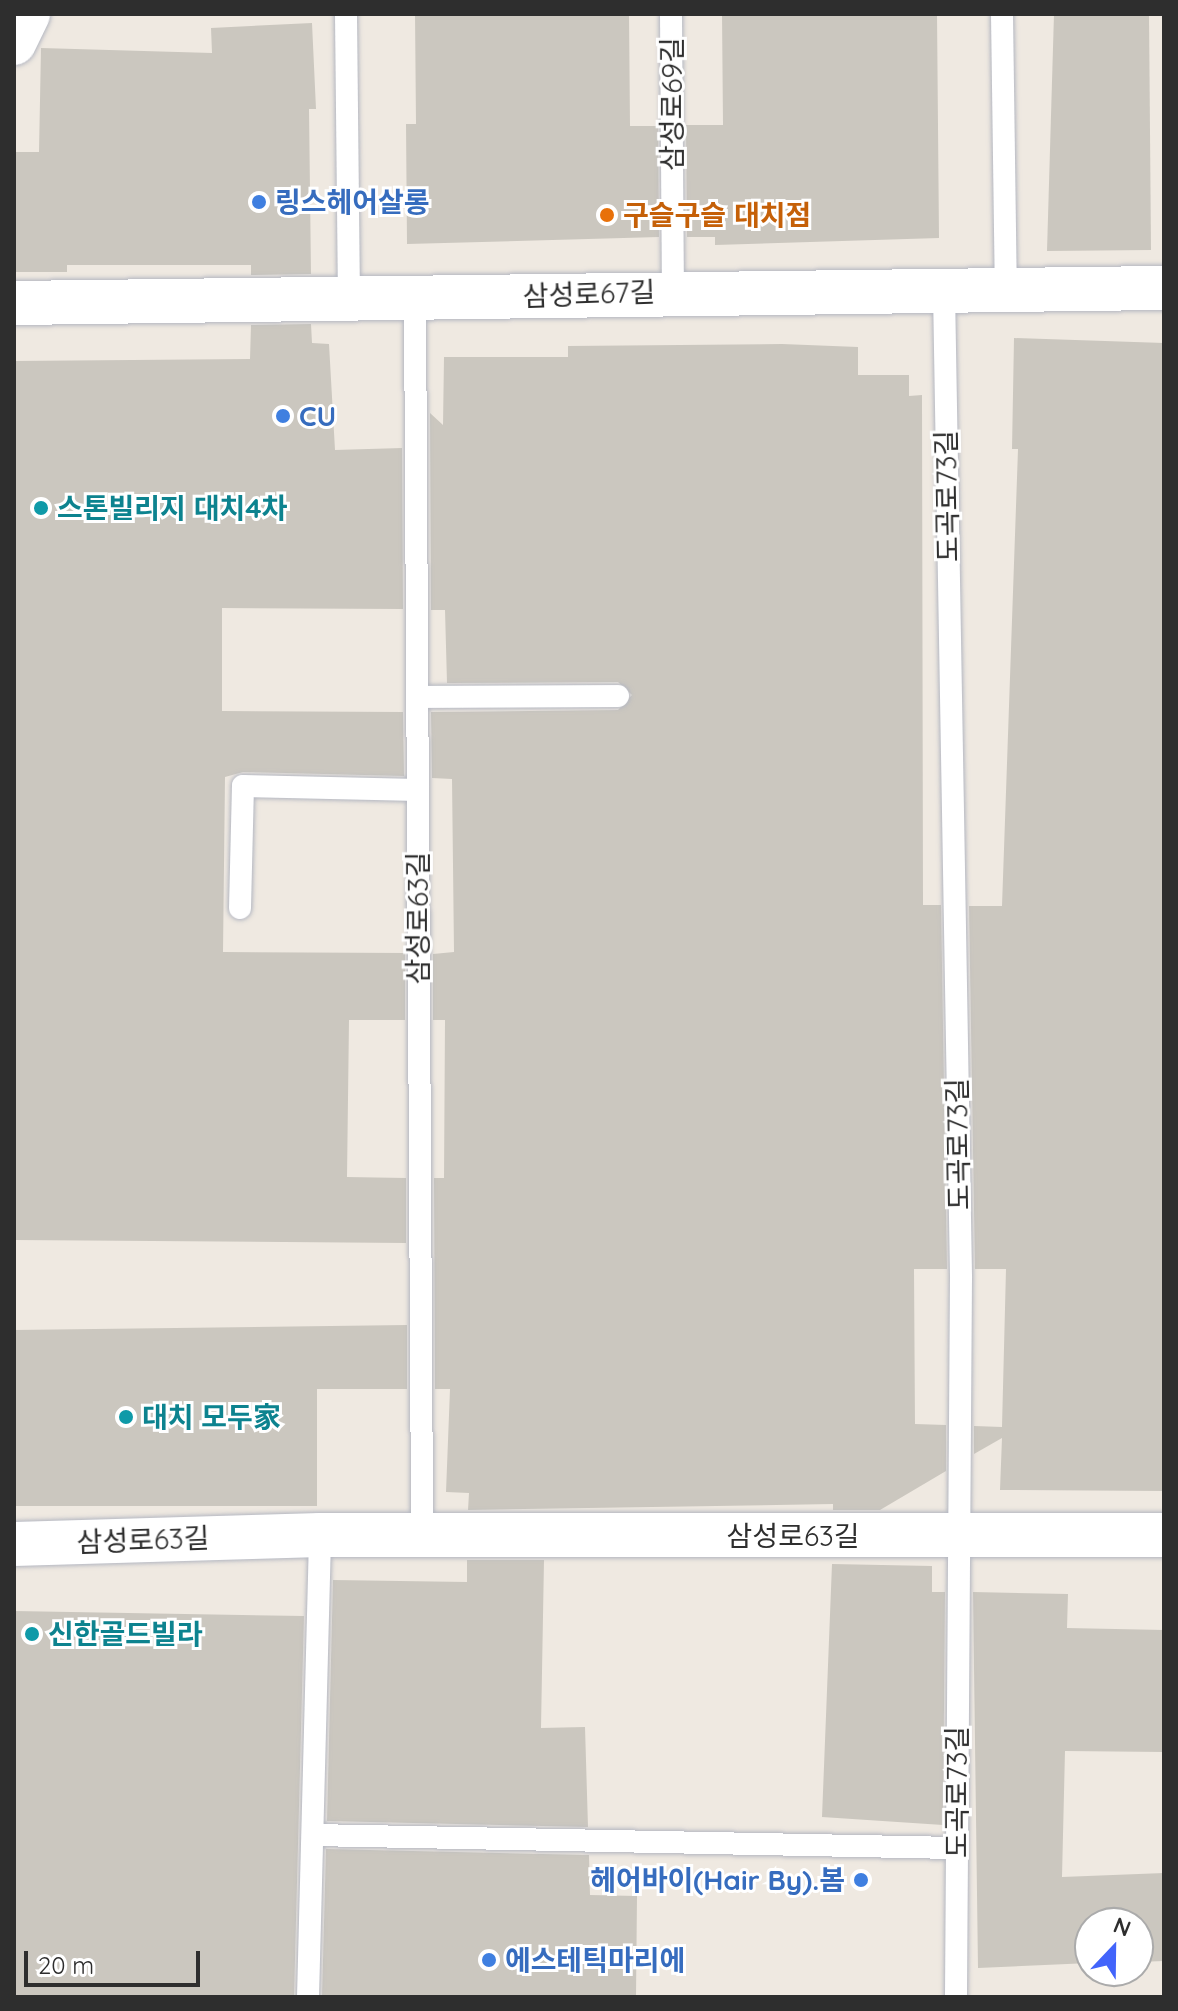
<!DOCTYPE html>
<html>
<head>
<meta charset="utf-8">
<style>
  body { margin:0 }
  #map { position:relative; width:1178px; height:2011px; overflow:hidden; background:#efe9e1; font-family:Quicksand,"Noto Sans KR",sans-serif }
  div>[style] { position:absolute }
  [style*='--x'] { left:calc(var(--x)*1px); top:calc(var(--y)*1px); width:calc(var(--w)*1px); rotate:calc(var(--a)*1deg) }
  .building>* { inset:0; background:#cbc7bf }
  .roads { filter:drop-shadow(0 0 2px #b4b7c1) drop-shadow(0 0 2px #b4b7c1) }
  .lane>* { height:22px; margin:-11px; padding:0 11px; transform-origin:11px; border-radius:11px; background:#fff }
  .street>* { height:44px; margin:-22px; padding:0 22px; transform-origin:22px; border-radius:22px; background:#fff }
  .dots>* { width:22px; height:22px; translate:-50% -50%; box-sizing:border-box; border:4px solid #fff; border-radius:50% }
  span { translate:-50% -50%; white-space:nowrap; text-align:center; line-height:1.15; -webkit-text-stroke:6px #fff; paint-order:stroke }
  .street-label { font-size:28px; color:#2e2e2e }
  .shop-label { font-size:28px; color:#366cbe; font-weight:700 }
  .left { translate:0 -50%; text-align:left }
  .right { translate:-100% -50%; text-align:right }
  .food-label { font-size:28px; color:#c56008; font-weight:700 }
  .culture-label { font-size:28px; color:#0d838f; font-weight:700 }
  .frame { position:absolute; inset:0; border:16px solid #2e2e2e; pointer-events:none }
  .north { position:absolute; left:1074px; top:1907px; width:80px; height:80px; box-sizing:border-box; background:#fff; border:2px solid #ababab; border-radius:50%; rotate:22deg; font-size:22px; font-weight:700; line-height:32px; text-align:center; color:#2e2e2e }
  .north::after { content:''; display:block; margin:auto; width:28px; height:36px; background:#4264fb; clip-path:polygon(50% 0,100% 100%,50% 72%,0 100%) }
  .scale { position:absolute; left:24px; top:1951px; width:176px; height:36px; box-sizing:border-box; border:4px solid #2e2e2e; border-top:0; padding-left:10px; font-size:24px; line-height:28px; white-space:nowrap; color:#2e2e2e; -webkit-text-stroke:6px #fff; paint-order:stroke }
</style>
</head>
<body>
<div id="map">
  <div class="building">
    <i style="clip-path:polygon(415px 14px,629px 14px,630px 126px,658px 126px,659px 237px,407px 244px,406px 124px,416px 124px)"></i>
    <i style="clip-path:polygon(722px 14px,937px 14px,939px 238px,715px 245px,715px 237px,687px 237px,686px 125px,723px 125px)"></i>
    <i style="clip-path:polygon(1054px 14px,1149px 14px,1151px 250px,1047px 251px)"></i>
    <i style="clip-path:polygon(312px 23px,316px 109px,309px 109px,311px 274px,251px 275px,251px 265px,67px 265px,67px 272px,14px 272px,14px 152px,39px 152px,41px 48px,212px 53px,211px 28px)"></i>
    <i style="clip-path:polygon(311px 324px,312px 343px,329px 344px,335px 450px,402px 448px,403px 609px,222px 608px,222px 711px,403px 712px,404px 776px,243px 772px,225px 777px,223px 952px,405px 953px,405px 1020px,349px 1020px,347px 1177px,406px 1178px,406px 1243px,14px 1240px,14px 361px,250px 359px,251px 325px)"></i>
    <i style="clip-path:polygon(1014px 338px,1164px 343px,1164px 1491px,1000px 1490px,1002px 1438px,974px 1454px,974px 1426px,1002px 1427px,1006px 1269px,975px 1269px,969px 906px,1002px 906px,1018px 449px,1012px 449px)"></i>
    <i style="clip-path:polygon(782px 344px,858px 347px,858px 375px,909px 375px,909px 396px,922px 395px,923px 905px,941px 905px,947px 1269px,914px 1269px,915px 1424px,946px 1425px,946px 1471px,880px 1510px,833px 1510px,833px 1504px,468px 1510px,469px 1493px,446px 1492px,450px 1389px,435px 1389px,434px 1178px,444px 1178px,445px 1020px,433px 1020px,433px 954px,454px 952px,452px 779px,432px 778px,431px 712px,618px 710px,632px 695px,618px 682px,447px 683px,445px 610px,431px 610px,430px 413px,443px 425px,444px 357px,568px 357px,568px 346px)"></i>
    <i style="clip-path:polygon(407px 1325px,407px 1389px,317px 1389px,317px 1506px,14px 1506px,14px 1330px)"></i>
    <i style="clip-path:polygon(467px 1560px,544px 1560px,541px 1728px,585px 1727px,588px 1827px,327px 1821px,333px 1580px,467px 1582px)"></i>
    <i style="clip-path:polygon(832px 1564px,932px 1566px,932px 1592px,945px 1592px,943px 1825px,822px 1817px)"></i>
    <i style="clip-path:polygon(973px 1592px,1068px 1594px,1067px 1628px,1164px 1630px,1164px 1752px,1065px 1751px,1062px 1877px,1164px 1873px,1164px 1961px,1138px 1962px,1138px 1923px,1090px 1923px,1090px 1963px,978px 1968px)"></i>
    <i style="clip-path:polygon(14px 1611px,304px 1616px,294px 1997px,14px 1997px)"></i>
    <i style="clip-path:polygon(326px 1849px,589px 1855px,590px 1895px,637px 1896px,636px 1997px,322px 1997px)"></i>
  </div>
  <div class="roads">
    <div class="lane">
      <i style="--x:346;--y:14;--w:285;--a:89.4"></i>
      <i style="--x:671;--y:14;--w:276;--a:89.6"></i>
      <i style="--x:1002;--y:14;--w:275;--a:89.2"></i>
      <i style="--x:944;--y:291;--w:987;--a:89.01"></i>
      <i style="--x:961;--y:1278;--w:719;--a:90.4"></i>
      <i style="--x:415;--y:301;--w:1234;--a:89.67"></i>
      <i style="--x:418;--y:697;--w:200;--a:-0.3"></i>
      <i style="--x:240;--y:908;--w:122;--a:-88.6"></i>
      <i style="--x:243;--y:786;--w:175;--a:1.3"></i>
      <i style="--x:313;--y:1835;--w:643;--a:1.16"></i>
      <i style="--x:308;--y:1997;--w:462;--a:-88.5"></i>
    </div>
    <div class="street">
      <i style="--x:14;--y:43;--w:32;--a:-64"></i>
      <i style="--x:14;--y:303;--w:1150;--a:-0.75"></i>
      <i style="--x:14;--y:1544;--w:306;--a:-1.7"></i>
      <i style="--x:320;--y:1535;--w:844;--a:0"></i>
    </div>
  </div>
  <div class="dots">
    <i style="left:259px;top:202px;background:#3f7fe0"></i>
    <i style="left:607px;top:215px;background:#e8710a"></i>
    <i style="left:283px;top:416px;background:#3f7fe0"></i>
    <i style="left:41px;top:508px;background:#0f9aa8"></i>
    <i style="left:126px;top:1417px;background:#0f9aa8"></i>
    <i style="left:32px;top:1634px;background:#0f9aa8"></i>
    <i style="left:861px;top:1880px;background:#3f7fe0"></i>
    <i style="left:489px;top:1960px;background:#3f7fe0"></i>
  </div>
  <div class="street-label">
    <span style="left:672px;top:104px;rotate:-90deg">삼성로69길</span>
    <span style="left:589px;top:294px;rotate:-2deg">삼성로67길</span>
    <span style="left:947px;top:496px;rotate:-91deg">도곡로73길</span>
    <span style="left:418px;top:918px;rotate:-90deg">삼성로63길</span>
    <span style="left:958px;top:1144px;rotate:-91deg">도곡로73길</span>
    <span style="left:793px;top:1536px">삼성로63길</span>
    <span style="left:143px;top:1540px;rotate:-2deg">삼성로63길</span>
    <span style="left:957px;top:1792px;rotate:-90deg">도곡로73길</span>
  </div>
  <div class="shop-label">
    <span class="left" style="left:275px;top:202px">링스헤어살롱</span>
    <span class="left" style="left:299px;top:416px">CU</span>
    <span class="right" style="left:845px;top:1880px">헤어바이(Hair By).봄</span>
    <span class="left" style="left:505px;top:1960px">에스테틱마리에</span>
  </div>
  <div class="food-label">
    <span class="left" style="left:623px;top:215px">구슬구슬 대치점</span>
  </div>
  <div class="culture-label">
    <span class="left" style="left:57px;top:508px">스톤빌리지 대치4차</span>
    <span class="left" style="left:142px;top:1417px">대치 모두家</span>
    <span class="left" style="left:48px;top:1634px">신한골드빌라</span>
  </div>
  <div class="frame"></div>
  <div class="north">N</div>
  <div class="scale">20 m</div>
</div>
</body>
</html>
